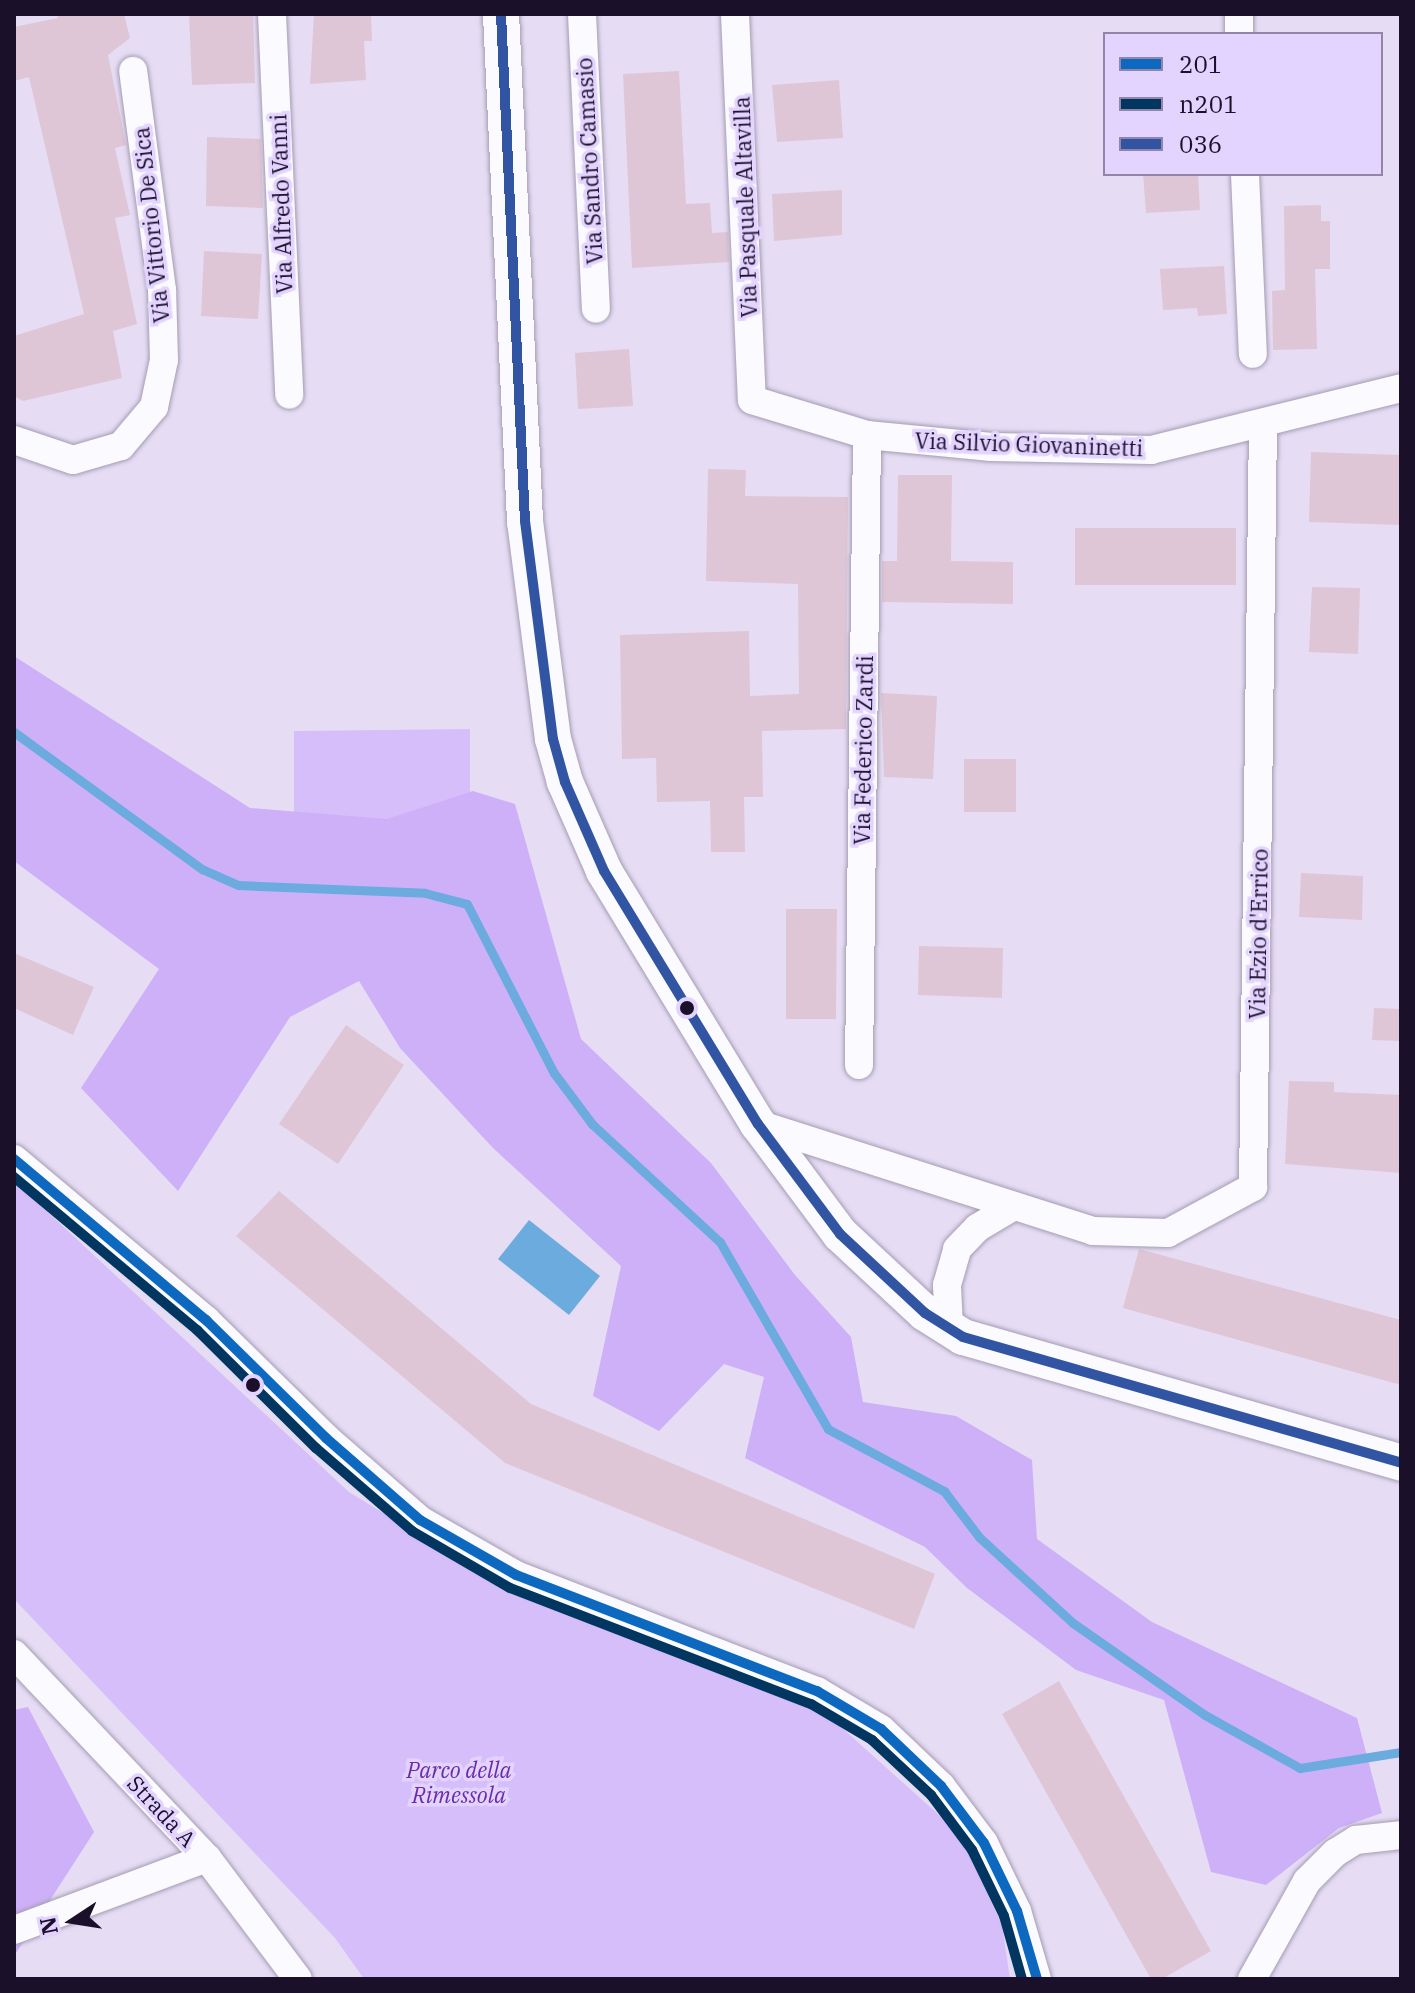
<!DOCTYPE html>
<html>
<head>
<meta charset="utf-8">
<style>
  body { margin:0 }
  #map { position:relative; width:1415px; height:1993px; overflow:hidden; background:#e6ddf5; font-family:"IBM Plex Serif",serif }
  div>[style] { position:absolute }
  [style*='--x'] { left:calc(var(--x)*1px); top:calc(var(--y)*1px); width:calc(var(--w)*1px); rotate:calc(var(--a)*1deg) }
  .green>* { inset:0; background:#d6befa }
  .forest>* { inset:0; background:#ceb0f8 }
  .water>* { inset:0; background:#6cabde }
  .stream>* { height:9px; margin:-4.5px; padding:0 4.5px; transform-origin:4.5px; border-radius:4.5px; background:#6cabde }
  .building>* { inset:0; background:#dec6d7 }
  .roads { filter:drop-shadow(0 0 2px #a59cb3) drop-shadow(0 0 2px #a59cb3) }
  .minor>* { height:28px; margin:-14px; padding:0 14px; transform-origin:14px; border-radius:14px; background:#fbfafe }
  .tertiary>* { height:36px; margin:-18px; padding:0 18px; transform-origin:18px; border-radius:18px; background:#fbfafe }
  .bus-1>* { height:10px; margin:-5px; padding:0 5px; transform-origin:5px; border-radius:5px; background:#0c69bf }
  .bus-2>* { height:10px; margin:-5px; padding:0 5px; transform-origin:5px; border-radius:5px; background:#00365f }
  .bus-3>* { height:10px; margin:-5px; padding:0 5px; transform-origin:5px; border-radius:5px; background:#3155a3 }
  .dots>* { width:22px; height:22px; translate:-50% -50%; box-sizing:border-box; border:4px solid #e3d3ff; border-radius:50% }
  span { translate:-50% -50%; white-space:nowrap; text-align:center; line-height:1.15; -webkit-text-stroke:7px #e3d3ff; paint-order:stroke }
  .street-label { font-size:22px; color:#1b102a }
  .park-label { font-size:22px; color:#6c2caa; font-style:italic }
  .frame { position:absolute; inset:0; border:16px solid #1b102a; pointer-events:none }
  .legend { position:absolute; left:1103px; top:32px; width:280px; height:144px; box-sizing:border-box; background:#e3d3ff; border:2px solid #9385aa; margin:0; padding:10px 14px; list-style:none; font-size:24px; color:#1b102a }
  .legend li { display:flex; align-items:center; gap:16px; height:40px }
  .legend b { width:40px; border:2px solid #9385aa }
  .north { position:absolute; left:32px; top:1881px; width:80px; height:80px; -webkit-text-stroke:6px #e3d3ff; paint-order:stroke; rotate:258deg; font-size:22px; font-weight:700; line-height:32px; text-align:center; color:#1b102a }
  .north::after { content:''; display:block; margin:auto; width:28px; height:36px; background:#1b102a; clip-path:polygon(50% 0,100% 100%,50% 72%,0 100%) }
</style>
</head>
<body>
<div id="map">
  <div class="green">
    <i style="clip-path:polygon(470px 729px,470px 821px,294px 818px,294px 731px)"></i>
    <i style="clip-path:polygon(14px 1181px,349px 1492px,500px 1585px,575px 1618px,801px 1691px,959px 1833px,1002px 1925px,1010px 1979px,364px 1979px,335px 1938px,14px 1599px)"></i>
  </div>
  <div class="forest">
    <i style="clip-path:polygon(14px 656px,250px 808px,387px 819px,473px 791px,515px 804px,581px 1039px,711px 1163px,795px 1275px,851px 1337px,863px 1402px,956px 1416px,1032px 1460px,1037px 1539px,1152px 1622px,1357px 1718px,1382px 1813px,1339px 1828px,1266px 1885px,1211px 1872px,1164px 1700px,1076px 1670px,967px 1588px,925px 1547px,745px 1458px,764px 1377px,724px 1364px,659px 1431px,593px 1396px,621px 1266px,493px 1148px,400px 1048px,359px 981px,290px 1017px,178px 1191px,81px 1088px,159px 969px,14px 861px)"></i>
    <i style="clip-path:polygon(28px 1707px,94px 1832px,14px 1956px,14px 1710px)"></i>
  </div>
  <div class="water">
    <i style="clip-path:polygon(529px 1220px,600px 1276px,569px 1315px,498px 1259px)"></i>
  </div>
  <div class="stream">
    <i style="--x:14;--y:732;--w:233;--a:36.1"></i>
    <i style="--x:202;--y:869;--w:39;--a:24"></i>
    <i style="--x:238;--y:885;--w:187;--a:2.4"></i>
    <i style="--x:425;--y:893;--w:43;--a:14.7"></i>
    <i style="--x:467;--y:904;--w:190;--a:62.8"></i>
    <i style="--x:554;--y:1073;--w:64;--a:53.3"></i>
    <i style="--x:592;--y:1124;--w:174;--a:42.7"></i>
    <i style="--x:720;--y:1242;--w:216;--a:60"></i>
    <i style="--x:828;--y:1429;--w:132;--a:28.1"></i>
    <i style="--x:944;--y:1491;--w:58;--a:52.7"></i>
    <i style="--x:979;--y:1537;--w:127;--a:42.5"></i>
    <i style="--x:1073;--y:1623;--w:161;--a:34.9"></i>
    <i style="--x:1205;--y:1715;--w:109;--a:29.2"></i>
    <i style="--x:1300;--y:1768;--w:102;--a:-9"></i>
  </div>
  <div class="building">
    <i style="clip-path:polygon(57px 14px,124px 14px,130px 38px,108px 55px,126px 145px,115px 148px,130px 215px,115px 218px,137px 324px,113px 331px,122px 378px,23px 401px,14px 396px,14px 336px,84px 314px,29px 77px,14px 81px,14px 27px,58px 18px)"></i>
    <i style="clip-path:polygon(189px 14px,253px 14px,255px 83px,192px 85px)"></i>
    <i style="clip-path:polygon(314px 14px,371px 14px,372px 41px,364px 41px,366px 80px,310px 84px)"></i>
    <i style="clip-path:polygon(679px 71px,686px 204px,710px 203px,712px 233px,728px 232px,729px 262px,632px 268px,623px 74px)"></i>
    <i style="clip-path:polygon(839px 80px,843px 138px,777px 142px,772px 85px)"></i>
    <i style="clip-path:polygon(207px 137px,261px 139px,263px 208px,206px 206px)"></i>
    <i style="clip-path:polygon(1143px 174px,1198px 174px,1200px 210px,1146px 213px)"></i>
    <i style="clip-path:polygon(842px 190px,842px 235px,774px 241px,772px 194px)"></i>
    <i style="clip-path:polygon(1321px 205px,1321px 221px,1330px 221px,1330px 269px,1315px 269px,1317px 349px,1273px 350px,1272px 291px,1285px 290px,1284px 206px)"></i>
    <i style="clip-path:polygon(204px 251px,262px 254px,258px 319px,201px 316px)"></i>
    <i style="clip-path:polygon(1224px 266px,1227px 314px,1198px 316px,1197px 308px,1163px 310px,1160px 269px)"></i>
    <i style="clip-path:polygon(629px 349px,633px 406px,578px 409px,575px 353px)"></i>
    <i style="clip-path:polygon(1311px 452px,1401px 455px,1401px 525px,1309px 522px)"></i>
    <i style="clip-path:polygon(708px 469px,746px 470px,745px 496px,848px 497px,846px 729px,762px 731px,763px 797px,744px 797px,745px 852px,711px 852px,710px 801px,657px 802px,656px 758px,622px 759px,620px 635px,749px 631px,750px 696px,799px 694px,798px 584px,706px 581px)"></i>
    <i style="clip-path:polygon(898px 475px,952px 475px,951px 561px,1013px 562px,1013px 604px,882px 602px,882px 561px,897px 561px)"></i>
    <i style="clip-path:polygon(1075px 528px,1236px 528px,1236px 585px,1075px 585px)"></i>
    <i style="clip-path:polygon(1312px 587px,1360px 588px,1358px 654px,1309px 652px)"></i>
    <i style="clip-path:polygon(881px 693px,937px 696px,933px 779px,884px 777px)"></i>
    <i style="clip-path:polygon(964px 759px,1016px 759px,1016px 812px,964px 812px)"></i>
    <i style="clip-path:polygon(1301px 873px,1363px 876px,1362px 920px,1299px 917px)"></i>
    <i style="clip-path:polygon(786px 909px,837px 909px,836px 1019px,786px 1019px)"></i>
    <i style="clip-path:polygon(919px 946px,1003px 948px,1002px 998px,918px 995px)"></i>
    <i style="clip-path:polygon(14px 953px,94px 987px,73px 1035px,14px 1008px)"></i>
    <i style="clip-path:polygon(1374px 1008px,1401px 1009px,1401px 1041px,1372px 1040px)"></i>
    <i style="clip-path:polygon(346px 1025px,404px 1065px,338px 1164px,279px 1124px)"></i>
    <i style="clip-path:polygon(1289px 1081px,1334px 1082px,1334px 1092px,1401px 1095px,1401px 1173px,1285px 1164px)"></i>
    <i style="clip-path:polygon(279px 1191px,531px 1404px,935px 1574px,914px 1629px,505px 1463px,236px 1236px)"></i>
    <i style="clip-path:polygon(1139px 1249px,1401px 1320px,1401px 1385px,1123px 1308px)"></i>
    <i style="clip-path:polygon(1059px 1681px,1211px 1951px,1162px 1979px,1151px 1979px,1002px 1714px)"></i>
  </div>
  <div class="roads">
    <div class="minor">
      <i style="--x:272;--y:14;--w:381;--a:87.4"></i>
      <i style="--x:582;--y:14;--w:295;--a:87.3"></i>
      <i style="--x:735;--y:14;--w:386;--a:87.5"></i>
      <i style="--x:752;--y:400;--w:120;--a:16.9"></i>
      <i style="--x:867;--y:435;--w:125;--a:5.5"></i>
      <i style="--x:991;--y:447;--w:160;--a:1.1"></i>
      <i style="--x:1151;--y:450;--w:258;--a:-13.9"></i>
      <i style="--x:1239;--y:14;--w:20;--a:90"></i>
      <i style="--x:1245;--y:174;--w:180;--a:87.5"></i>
      <i style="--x:14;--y:440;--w:62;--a:18.7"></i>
      <i style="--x:73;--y:460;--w:50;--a:-16.3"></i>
      <i style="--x:121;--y:446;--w:51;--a:-49.8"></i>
      <i style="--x:154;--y:407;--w:48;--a:-78"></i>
      <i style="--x:164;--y:360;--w:70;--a:-91.6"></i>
      <i style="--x:162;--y:290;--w:221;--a:-97.5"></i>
      <i style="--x:859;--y:1065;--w:630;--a:-89.27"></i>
      <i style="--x:758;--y:1124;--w:352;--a:17.7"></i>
      <i style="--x:1093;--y:1231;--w:75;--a:1.5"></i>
      <i style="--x:1168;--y:1233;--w:97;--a:-28.4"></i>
      <i style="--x:1253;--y:1187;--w:761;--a:-89.25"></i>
      <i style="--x:14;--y:1159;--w:251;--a:40"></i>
      <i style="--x:206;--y:1320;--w:168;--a:44.5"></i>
      <i style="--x:326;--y:1438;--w:125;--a:41.1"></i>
      <i style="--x:420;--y:1520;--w:111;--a:29.8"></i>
      <i style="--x:516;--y:1575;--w:323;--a:21.1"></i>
      <i style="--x:817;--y:1691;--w:74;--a:30.7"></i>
      <i style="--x:881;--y:1729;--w:83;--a:43.5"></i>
      <i style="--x:941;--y:1786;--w:71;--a:53"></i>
      <i style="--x:984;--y:1843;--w:76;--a:64.1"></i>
      <i style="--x:1017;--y:1911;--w:71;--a:73.6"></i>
      <i style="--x:949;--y:1329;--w:44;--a:-92.6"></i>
      <i style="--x:947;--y:1285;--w:37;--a:-74"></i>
      <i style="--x:957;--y:1249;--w:29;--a:-46"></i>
      <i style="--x:977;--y:1228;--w:43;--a:-30.7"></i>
      <i style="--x:14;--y:1654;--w:281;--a:46.6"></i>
      <i style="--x:207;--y:1858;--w:151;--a:53.1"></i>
      <i style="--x:14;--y:1930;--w:206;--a:-20.5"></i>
      <i style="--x:1252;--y:1979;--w:112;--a:-60.7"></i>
      <i style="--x:1307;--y:1881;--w:40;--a:-45"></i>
      <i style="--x:1335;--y:1853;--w:25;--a:-32"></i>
      <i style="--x:1356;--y:1840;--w:45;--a:-6.3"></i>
    </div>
    <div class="tertiary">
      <i style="--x:501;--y:14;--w:508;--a:87.29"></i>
      <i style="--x:525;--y:521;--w:220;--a:82.7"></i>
      <i style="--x:553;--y:739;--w:45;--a:74.4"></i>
      <i style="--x:565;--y:782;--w:97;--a:66.3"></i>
      <i style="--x:604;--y:871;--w:296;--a:58.7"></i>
      <i style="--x:758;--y:1124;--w:137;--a:53.3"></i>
      <i style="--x:840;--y:1234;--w:116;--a:42.9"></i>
      <i style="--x:925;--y:1313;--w:45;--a:32.3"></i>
      <i style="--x:963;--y:1337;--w:456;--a:16"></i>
    </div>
  </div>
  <div class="bus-1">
    <i style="--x:14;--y:1159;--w:251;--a:40"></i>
    <i style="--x:206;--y:1320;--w:168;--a:44.5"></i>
    <i style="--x:326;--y:1438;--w:125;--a:41.1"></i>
    <i style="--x:420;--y:1520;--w:111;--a:29.8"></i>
    <i style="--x:516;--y:1575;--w:323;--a:21.1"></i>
    <i style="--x:817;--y:1691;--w:74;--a:30.7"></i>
    <i style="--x:881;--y:1729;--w:83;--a:43.5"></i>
    <i style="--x:941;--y:1786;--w:71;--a:53"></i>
    <i style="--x:984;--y:1843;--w:76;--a:64.1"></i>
    <i style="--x:1017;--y:1911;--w:71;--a:73.6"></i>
  </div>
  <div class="bus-2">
    <i style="--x:14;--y:1177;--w:239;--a:39.9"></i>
    <i style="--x:197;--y:1330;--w:168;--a:44.8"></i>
    <i style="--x:316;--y:1448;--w:127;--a:40.8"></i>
    <i style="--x:412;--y:1531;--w:113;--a:30.2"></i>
    <i style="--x:510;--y:1588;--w:323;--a:21.1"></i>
    <i style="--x:811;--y:1704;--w:71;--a:30.5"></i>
    <i style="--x:872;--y:1740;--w:81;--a:43"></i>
    <i style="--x:931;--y:1795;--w:69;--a:53.3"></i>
    <i style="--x:972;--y:1850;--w:73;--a:64.1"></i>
    <i style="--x:1004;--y:1916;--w:66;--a:74.1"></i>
  </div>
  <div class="bus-3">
    <i style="--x:501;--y:14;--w:508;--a:87.29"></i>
    <i style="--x:525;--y:521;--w:220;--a:82.7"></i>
    <i style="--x:553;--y:739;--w:45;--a:74.4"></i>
    <i style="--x:565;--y:782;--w:97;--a:66.3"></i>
    <i style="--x:604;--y:871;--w:296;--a:58.7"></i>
    <i style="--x:758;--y:1124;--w:137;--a:53.3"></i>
    <i style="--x:840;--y:1234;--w:116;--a:42.9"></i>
    <i style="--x:925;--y:1313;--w:45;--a:32.3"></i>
    <i style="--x:963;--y:1337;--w:456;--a:16"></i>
  </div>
  <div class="dots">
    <i style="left:687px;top:1008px;background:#1b102a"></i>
    <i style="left:253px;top:1385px;background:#1b102a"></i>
  </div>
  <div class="street-label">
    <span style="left:589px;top:161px;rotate:-93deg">Via Sandro Camasio</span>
    <span style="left:281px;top:204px;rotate:-92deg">Via Alfredo Vanni</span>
    <span style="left:745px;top:207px;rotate:-92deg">Via Pasquale Altavilla</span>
    <span style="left:151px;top:225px;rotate:-96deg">Via Vittorio De Sica</span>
    <span style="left:1029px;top:444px;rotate:2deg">Via Silvio Giovaninetti</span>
    <span style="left:863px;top:750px;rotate:-89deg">Via Federico Zardi</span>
    <span style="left:1258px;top:934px;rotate:-89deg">Via Ezio d'Errico</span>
    <span style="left:162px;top:1811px;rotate:47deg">Strada A</span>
  </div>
  <div class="park-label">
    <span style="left:459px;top:1782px">Parco della<br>Rimessola</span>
  </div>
  <div class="frame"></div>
  <ul class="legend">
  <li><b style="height:10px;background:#0c69bf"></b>201</li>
  <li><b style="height:10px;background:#00365f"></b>n201</li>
  <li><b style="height:10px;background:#3155a3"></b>036</li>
  </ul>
  <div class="north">N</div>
</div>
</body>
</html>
